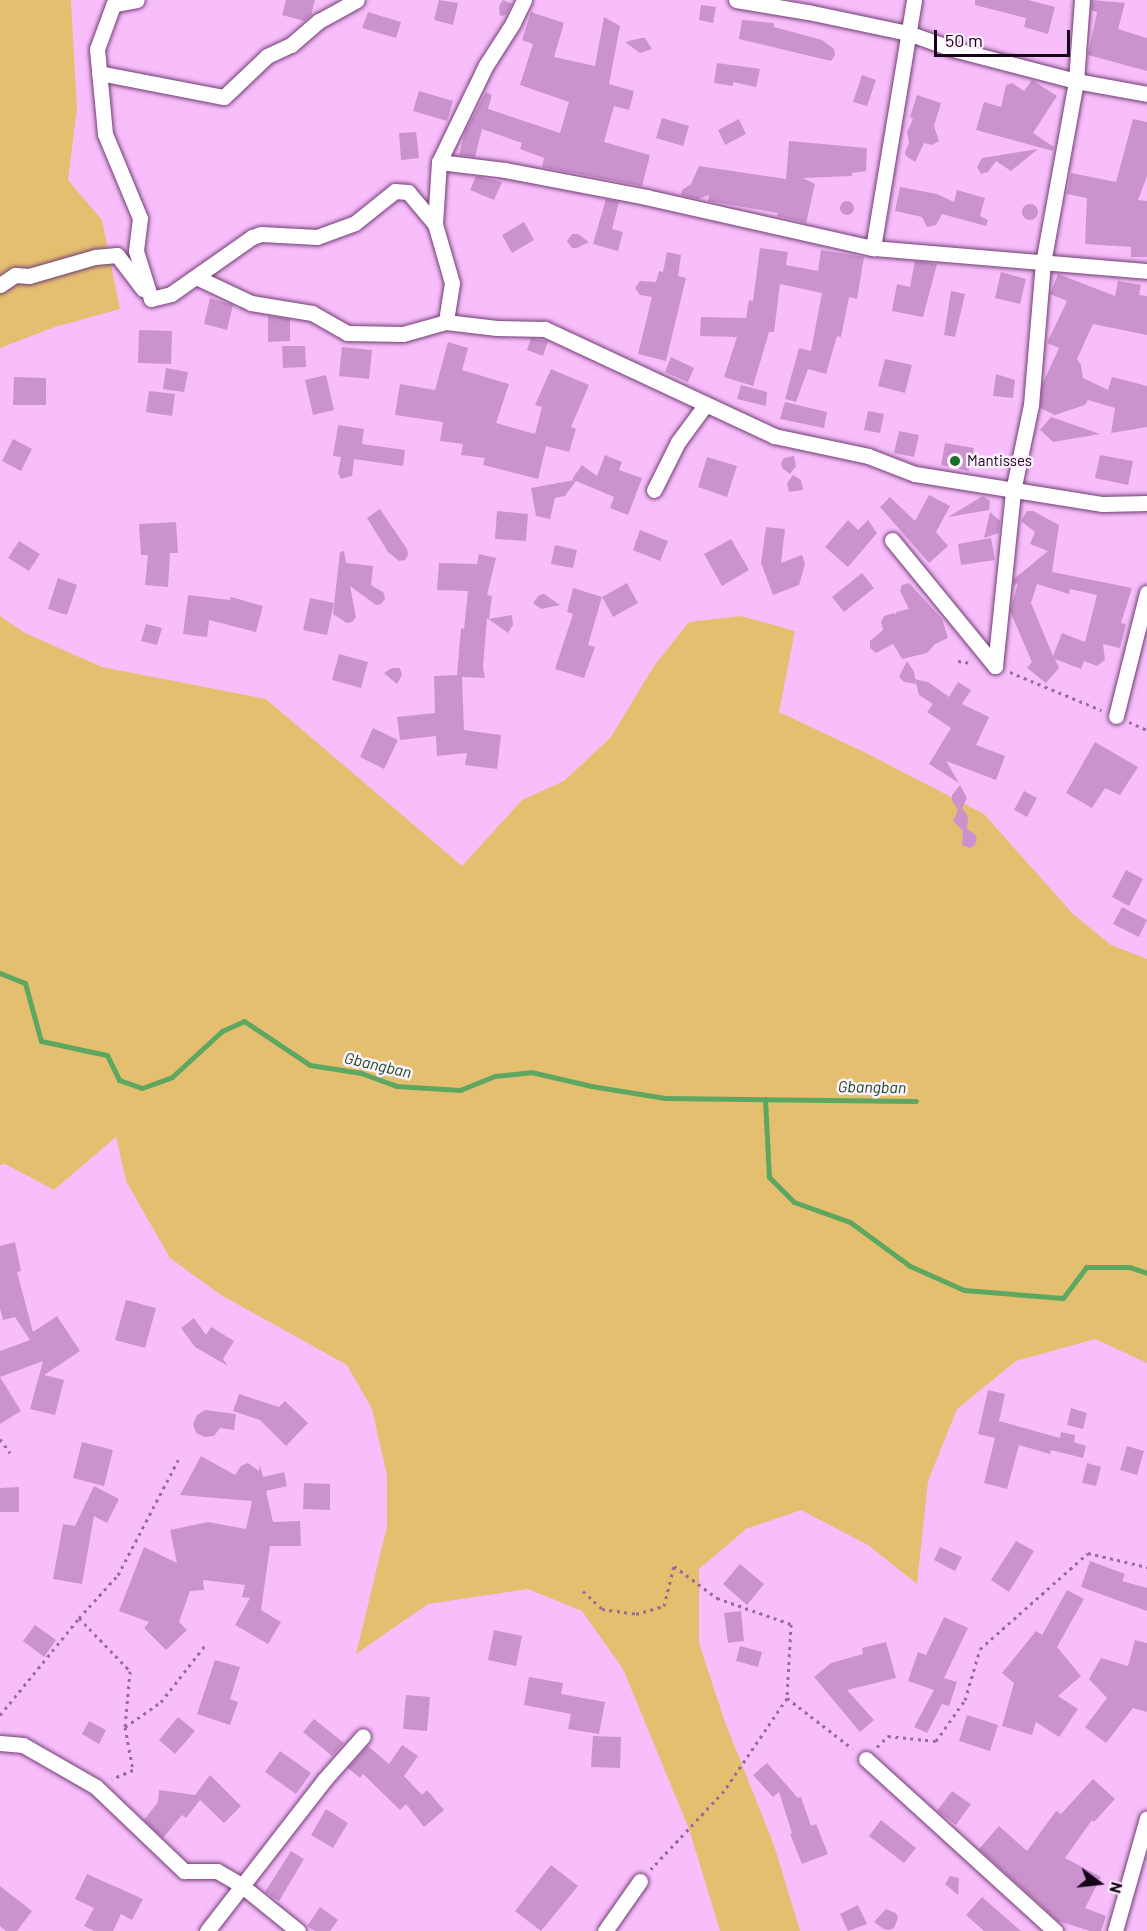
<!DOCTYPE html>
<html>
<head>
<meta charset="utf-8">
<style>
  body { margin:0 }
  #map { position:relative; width:1147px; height:1931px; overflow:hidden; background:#f8befc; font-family:Barlow,sans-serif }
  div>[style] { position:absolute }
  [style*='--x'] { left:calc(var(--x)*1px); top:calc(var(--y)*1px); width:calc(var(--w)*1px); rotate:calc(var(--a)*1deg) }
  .green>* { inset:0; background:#e5bf70 }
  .stream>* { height:5px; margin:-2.5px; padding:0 2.5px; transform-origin:2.5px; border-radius:2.5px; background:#5da760 }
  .building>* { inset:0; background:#cb93ce }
  .round { border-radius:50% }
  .path>* { height:3px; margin-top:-1.5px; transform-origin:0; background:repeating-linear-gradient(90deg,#956d98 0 3px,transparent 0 7.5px) }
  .roads { filter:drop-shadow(0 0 2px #703d73) drop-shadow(0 0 2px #703d73) }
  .minor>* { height:15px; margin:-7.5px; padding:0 7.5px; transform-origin:7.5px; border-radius:7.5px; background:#fff }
  .dots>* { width:16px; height:16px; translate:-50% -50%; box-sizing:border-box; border:3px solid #fef2fe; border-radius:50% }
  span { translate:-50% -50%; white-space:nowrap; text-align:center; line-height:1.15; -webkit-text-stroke:5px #fef2fe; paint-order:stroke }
  .poi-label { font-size:15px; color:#150317 }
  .left { translate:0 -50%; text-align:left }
  .water-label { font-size:16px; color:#184b1c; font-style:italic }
  .north { position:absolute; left:1069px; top:1853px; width:60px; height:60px; -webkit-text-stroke:4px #fef2fe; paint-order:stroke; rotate:105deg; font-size:16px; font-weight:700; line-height:24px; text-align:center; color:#150317 }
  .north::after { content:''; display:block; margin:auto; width:21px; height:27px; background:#150317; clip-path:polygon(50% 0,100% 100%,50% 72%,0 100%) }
  .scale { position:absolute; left:934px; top:30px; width:136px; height:27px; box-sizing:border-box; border:3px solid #150317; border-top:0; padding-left:8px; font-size:18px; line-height:21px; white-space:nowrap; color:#150317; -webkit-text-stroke:4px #fef2fe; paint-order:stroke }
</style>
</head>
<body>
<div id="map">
  <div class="green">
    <i style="clip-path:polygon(0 0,71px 0,77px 109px,68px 180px,102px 220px,120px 309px,55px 327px,0 348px)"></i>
    <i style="clip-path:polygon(0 616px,25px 633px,102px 667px,266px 699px,462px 866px,522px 800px,564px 781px,611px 737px,654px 666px,689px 622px,741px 616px,795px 631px,779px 712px,864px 752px,984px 814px,1073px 914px,1111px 945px,1147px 959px,1147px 1363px,1095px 1339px,1016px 1361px,957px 1409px,928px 1481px,917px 1584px,868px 1545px,801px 1510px,746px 1529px,699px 1569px,699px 1643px,725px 1722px,774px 1845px,800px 1931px,720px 1931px,689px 1829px,623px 1669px,582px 1611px,528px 1589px,428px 1604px,356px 1654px,387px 1526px,387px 1476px,372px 1409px,347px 1365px,221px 1295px,170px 1258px,126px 1181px,116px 1137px,54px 1190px,5px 1164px,0 1165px)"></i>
  </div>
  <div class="stream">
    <i style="--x:0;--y:973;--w:27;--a:22"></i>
    <i style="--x:25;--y:983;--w:60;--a:74.6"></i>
    <i style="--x:41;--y:1041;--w:67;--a:12"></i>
    <i style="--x:107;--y:1055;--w:28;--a:64"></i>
    <i style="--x:119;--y:1080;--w:24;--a:19"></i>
    <i style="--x:142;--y:1088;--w:32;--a:-20"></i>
    <i style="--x:172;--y:1077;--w:68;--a:-42.6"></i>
    <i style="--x:222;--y:1031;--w:24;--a:-24"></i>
    <i style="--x:244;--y:1021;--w:79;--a:33.7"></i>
    <i style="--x:310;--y:1065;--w:52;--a:8.9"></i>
    <i style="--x:361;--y:1073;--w:37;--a:20"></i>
    <i style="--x:396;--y:1086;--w:64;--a:3.6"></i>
    <i style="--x:460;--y:1090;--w:38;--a:-22"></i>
    <i style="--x:495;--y:1076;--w:36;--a:-6"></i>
    <i style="--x:531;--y:1072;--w:62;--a:13.1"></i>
    <i style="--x:591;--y:1086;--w:75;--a:9.2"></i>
    <i style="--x:665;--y:1098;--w:251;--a:0.7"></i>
    <i style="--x:765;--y:1099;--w:78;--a:87.1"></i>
    <i style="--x:769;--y:1177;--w:35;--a:45"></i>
    <i style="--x:794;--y:1202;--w:59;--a:19.7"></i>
    <i style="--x:850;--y:1222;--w:74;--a:36.3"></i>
    <i style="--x:910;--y:1266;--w:59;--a:24"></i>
    <i style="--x:964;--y:1290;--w:99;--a:4.6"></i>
    <i style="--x:1063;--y:1298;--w:39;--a:-53"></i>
    <i style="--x:1086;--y:1267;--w:43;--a:0"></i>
    <i style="--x:1129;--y:1267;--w:19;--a:18"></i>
  </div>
  <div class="building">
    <i style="clip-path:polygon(286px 0,315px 0,311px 15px,304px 21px,282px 15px)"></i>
    <i style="clip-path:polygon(439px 0,458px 3px,453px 25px,434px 20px)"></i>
    <i style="clip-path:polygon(503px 0,512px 4px,506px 15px,500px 16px,499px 6px)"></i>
    <i style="clip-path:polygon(975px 0,1028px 0,1055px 7px,1048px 34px,1024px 27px,1026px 18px,975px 5px)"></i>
    <i style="clip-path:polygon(1092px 0,1125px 3px,1118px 29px,1147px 38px,1147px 71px,1088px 55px,1097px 12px,1091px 10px)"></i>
    <i style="clip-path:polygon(701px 5px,716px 7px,713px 23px,699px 20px)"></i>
    <i style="clip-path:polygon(368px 12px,401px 22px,396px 38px,362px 28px)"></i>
    <i style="clip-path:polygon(531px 12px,564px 23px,554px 57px,595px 66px,604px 17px,620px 26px,609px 84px,634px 91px,629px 110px,614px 106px,604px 142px,650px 155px,642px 186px,542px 167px,544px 158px,520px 149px,522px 143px,482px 129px,475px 157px,459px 155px,465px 132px,486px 92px,492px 95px,488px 109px,560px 133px,569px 102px,520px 85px,533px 44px,522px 40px)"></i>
    <i style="clip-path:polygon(742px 20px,774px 23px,774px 27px,822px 40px,834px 49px,835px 55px,831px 61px,739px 39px)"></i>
    <i style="clip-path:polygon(641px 38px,645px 38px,652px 49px,640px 53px,625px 42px)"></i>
    <i style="clip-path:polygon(717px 63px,760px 69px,756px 87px,733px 82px,733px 86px,714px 83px)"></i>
    <i style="clip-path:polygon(862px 75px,876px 80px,867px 106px,853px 102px)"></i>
    <i style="clip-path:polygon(1032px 80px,1057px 96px,1033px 133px,1054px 147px,1053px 151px,976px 130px,984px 102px,1001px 107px,1006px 85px,1012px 83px,1024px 91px)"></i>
    <i style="clip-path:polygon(419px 91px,453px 101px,447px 121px,413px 111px)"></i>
    <i style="clip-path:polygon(917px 95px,941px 103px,934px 126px,939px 141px,932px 145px,924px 143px,915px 162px,906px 156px,905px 152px,909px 143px,907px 132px,913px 119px,910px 117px)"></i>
    <i style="clip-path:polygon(662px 118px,689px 126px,683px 146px,656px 138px)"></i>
    <i style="clip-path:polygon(739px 119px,746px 134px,725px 145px,718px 130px)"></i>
    <i style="clip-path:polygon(1133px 119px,1147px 122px,1147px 176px,1138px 200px,1147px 201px,1147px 257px,1131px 257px,1131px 247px,1085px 244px,1087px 198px,1067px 194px,1071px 173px,1116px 182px)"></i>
    <i style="clip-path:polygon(416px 132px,419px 158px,401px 160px,399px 133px)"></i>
    <i style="clip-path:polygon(789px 141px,867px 148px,866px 171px,852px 173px,852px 176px,803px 178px,815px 184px,806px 223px,777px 216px,778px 213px,708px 201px,709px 195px,698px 199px,681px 195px,682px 190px,691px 184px,699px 166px,786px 179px)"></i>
    <i style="clip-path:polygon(1038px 149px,1011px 171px,996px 161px,988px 172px,981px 174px,977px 167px,982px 158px)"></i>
    <i style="clip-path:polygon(476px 176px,502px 182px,494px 200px,470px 190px)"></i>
    <i style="clip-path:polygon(900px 187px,937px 194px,954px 202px,957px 190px,985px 198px,980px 216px,988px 220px,986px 226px,942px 214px,936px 225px,927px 227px,922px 217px,895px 211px)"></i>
    <i style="clip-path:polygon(606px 199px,619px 202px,612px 229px,623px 232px,618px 251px,593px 244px)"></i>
    <i class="round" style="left:840px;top:201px;width:14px;height:14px"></i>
    <i class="round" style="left:1022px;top:204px;width:16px;height:16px"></i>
    <i style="clip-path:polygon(524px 222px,534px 240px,512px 253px,502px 235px)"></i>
    <i style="clip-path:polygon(572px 234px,578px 234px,589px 242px,577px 248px,572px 248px,567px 241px)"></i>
    <i style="clip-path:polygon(760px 248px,788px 252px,786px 265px,818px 271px,821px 250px,864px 257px,857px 299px,849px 297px,841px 337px,837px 336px,826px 374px,808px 369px,796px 402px,785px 399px,799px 348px,811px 351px,822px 293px,780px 284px,774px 332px,769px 332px,753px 386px,724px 377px,737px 337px,700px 336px,701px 317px,746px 318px,749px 300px,753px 301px)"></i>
    <i style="clip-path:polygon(667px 252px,681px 255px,678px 276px,686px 278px,666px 361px,638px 354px,652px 297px,640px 295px,635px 288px,640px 281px,656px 282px,659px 271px,663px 272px)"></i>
    <i style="clip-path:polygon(915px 261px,937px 264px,923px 317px,892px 311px,897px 284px,910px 287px)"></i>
    <i style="clip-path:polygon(1001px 272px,1026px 279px,1020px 304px,995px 298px)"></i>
    <i style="clip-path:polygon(1058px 274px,1115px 296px,1118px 281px,1141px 285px,1139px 295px,1147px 296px,1147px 335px,1093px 324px,1077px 359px,1081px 365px,1083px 378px,1108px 390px,1112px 377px,1147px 386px,1147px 427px,1111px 433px,1115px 408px,1088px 400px,1085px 405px,1055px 415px,1040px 408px,1042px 385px,1059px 348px,1047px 343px,1067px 301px,1050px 294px)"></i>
    <i style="clip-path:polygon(951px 291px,965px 294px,955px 337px,944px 335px)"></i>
    <i style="clip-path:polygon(210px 298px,233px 305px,227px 330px,204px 324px)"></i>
    <i style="clip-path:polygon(268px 316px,290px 319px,290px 341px,268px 342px)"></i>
    <i style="clip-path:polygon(139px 330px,172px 331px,171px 364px,138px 363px)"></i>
    <i style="clip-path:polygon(531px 338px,548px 341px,543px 356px,527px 350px)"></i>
    <i style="clip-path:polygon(448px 342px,468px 348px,462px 370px,509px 384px,496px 423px,535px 434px,542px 407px,535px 405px,551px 369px,589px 385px,571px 427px,576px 429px,569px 452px,546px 446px,538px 479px,483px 465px,485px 458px,461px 455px,463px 444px,440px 441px,443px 422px,395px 415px,400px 384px,435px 390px)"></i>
    <i style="clip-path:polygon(282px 346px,305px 346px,306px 367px,283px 368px)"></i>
    <i style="clip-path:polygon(342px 347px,372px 350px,369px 379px,339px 376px)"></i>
    <i style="clip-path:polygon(671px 357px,694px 368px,688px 382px,665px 372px)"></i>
    <i style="clip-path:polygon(885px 359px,912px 365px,905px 393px,878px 386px)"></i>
    <i style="clip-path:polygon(166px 368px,188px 372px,184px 392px,163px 389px)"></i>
    <i style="clip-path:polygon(996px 374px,1015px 380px,1013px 398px,993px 396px)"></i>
    <i style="clip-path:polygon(326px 375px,334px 410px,313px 415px,305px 380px)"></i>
    <i style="clip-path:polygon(14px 377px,46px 378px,46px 405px,13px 405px)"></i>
    <i style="clip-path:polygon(741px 385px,767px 392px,766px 406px,737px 399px)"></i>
    <i style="clip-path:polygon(149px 391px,175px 394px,172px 416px,146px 412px)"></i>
    <i style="clip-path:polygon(785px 402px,827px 412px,824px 428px,780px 419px)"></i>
    <i style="clip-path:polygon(868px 411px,884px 414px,880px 433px,864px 430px)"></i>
    <i style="clip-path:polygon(1051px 417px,1100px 434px,1053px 442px,1040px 430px)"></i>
    <i style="clip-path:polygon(338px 425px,364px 429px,362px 444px,405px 450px,403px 466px,354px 459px,352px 476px,341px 479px,338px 473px,341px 457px,333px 456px)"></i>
    <i style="clip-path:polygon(899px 431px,919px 435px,914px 457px,894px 453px)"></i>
    <i style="clip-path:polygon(13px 439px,32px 449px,21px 471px,2px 461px)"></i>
    <i style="clip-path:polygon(945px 443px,974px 448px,969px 471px,941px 465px)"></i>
    <i style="clip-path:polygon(605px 455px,622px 462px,619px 470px,642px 478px,628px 515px,610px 508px,614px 497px,576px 481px,565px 496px,555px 498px,550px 519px,536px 516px,531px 488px,574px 480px,572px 479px,582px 465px,597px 476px)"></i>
    <i style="clip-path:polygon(1100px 455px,1133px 461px,1128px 485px,1095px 478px)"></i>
    <i style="clip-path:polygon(794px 456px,796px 466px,790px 474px,782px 468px,781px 463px,784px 458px)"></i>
    <i style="clip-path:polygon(707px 457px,737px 466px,727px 497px,698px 487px)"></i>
    <i style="clip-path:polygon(793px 475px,801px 480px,803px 490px,789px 492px,787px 483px)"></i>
    <i style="clip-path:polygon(929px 495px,950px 506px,936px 532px,948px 546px,929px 563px,880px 507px,890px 497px,915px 521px)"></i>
    <i style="clip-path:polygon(983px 496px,990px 501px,989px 510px,948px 517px)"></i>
    <i style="clip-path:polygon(380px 509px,407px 549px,408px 555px,405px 560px,399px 561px,388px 552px,367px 518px)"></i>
    <i style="clip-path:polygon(497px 511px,528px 514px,526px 541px,495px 539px)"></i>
    <i style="clip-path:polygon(evenodd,1027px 511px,1033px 511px,1059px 525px,1052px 572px,1132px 588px,1121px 623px,1126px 624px,1120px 648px,1103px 644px,1105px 660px,1097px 666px,1084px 661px,1081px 669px,1055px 659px,1059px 668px,1046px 683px,1027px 668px,1032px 662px,1010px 611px,1018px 583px,1013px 586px,1014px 579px,1048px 551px,1030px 544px,1035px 532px,1021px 521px,1027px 511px,1037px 584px,1069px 594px,1070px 589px,1097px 595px,1085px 642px,1062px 633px,1053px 656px,1031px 603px,1037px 584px)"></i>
    <i style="clip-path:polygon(990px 512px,1000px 521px,999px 533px,984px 538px)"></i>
    <i style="clip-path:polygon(848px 520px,858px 530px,868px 520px,877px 533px,848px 567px,825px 547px)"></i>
    <i style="clip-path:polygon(176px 522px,178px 553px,170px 553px,168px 587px,145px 585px,148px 555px,141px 555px,139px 524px)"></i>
    <i style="clip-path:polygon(766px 527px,785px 529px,781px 563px,802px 555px,805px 564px,799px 585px,773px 595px,761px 563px)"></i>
    <i style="clip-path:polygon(640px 530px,668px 541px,660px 561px,633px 550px)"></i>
    <i style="clip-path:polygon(991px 538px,995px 560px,961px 565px,958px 544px)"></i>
    <i style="clip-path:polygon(731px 539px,749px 570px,722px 586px,704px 554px)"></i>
    <i style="clip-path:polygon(19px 541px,40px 554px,29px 571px,8px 558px)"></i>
    <i style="clip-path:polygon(555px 545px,577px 550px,573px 568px,551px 564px)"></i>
    <i style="clip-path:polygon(344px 551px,346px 563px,373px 566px,371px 585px,384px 593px,385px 599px,381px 604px,376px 605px,350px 586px,356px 617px,352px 622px,347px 623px,333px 614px,340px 552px)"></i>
    <i style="clip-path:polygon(479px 554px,496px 558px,487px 595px,492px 596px,489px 619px,512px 615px,513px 625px,508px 633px,487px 618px,483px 667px,485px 678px,462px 677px,464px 730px,501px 735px,497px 769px,465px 765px,467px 753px,437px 756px,436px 736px,400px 740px,397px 717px,435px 713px,434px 676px,457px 675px,461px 628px,464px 629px,468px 591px,437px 590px,439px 563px,477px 564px)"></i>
    <i style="clip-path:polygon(862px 573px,874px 588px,844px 612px,832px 597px)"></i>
    <i style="clip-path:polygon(58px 578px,77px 585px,67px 615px,48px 609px)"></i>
    <i style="clip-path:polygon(627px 583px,638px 603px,613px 617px,602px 597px)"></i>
    <i style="clip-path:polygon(909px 583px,942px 619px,948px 638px,935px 644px,927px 653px,902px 659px,893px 644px,876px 653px,870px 648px,870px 641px,883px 630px,881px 622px,884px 616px,894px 613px,896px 615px,896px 612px,909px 609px,900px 591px,902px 585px)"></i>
    <i style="clip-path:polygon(573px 588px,602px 597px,588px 645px,595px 647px,584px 678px,555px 669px,573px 614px,567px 612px)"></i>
    <i style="clip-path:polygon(544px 594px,560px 605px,541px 609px,533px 603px,539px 595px)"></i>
    <i style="clip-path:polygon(188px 595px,230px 600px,231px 597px,263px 606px,256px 632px,209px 620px,207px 637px,183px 634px)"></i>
    <i style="clip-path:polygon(310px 598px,334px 603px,327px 635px,303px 630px)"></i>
    <i style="clip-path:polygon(146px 624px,162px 628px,157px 645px,141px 641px)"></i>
    <i style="clip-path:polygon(339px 654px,368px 662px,361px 688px,332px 680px)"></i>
    <i style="clip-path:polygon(907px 661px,914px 672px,916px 684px,904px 682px,899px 677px)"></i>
    <i style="clip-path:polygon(392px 668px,399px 668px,401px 671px,402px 675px,397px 684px,384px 673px)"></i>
    <i style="clip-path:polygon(915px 679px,928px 682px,949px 697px,958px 682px,971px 690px,962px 704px,989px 717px,976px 745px,1005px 756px,996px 780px,946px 761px,959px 783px,929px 764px,951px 728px,927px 712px,933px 704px,919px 695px)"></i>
    <i style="clip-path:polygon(373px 728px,398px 740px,384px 769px,360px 757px)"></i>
    <i style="clip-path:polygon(1095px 742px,1138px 767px,1120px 795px,1105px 788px,1092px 808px,1066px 793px)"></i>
    <i style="clip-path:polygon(960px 785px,967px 798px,962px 808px,968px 817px,967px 829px,975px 834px,977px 840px,974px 846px,969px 848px,962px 845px,963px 831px,953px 821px,958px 810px,952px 801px,952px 795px)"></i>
    <i style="clip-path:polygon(1024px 791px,1037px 798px,1027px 817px,1014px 810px)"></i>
    <i style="clip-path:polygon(1126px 870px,1143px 879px,1129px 906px,1112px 897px)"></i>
    <i style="clip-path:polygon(1122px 907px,1147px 920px,1139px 937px,1113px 924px)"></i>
    <i style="clip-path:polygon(15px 1242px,21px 1271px,17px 1272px,33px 1332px,57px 1316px,80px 1351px,44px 1375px,64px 1380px,55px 1415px,30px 1409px,43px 1361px,0 1377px,0 1351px,30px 1340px,15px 1317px,3px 1320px,0 1308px,0 1246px)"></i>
    <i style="clip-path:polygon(126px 1300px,156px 1308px,145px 1348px,115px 1340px)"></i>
    <i style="clip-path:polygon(194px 1318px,206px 1335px,211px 1327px,234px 1341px,223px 1359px,228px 1366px,195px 1347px,181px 1328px)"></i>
    <i style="clip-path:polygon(0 1377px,21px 1411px,0 1424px)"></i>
    <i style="clip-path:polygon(988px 1390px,1005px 1394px,999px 1421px,1060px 1438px,1061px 1432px,1075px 1435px,1074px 1442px,1086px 1446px,1083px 1458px,1051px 1450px,1050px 1454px,1019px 1445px,1007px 1489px,984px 1483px,995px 1438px,978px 1434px)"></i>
    <i style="clip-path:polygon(239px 1394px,279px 1407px,285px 1401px,308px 1423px,286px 1446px,260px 1420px,233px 1411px)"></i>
    <i style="clip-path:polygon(1071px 1408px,1087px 1413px,1083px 1429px,1067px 1425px)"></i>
    <i style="clip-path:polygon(205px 1410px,236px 1414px,234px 1430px,220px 1428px,214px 1436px,205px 1437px,196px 1433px,193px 1424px,197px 1415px)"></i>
    <i style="clip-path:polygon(82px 1442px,113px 1450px,104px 1486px,73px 1478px)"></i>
    <i style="clip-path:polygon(1127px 1446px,1144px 1451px,1137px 1475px,1120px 1470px)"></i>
    <i style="clip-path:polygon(201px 1456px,235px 1475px,241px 1466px,248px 1463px,259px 1471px,260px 1465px,263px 1477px,284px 1472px,287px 1486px,266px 1491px,273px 1522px,300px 1521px,301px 1546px,270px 1546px,261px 1610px,281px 1622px,268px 1644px,235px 1625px,250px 1598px,242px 1597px,245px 1585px,203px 1580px,204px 1590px,190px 1591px,179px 1622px,187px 1630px,166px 1650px,144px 1628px,149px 1622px,119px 1611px,144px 1547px,177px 1563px,170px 1530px,208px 1522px,246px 1529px,252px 1501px,180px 1495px)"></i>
    <i style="clip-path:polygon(1087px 1463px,1101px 1467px,1096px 1486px,1082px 1483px)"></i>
    <i style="clip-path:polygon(304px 1483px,330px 1484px,330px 1510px,303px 1509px)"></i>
    <i style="clip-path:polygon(94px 1486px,119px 1499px,107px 1523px,94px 1516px,82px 1584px,53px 1579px,63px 1524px,75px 1526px)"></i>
    <i style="clip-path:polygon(19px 1487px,19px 1512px,0 1512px,0 1488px)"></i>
    <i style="clip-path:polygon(1016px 1541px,1034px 1551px,1009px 1592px,991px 1580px)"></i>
    <i style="clip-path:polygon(940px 1547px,962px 1557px,955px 1571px,934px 1560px)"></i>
    <i style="clip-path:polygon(1090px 1561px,1125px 1574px,1122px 1581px,1147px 1588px,1147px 1611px,1081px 1587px)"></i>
    <i style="clip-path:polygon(740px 1564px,764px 1584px,747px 1605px,723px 1584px)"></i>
    <i style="clip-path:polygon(1067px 1590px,1084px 1599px,1057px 1647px,1081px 1676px,1058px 1696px,1078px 1709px,1059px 1737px,1036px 1722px,1032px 1735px,1002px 1726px,1014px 1683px,1002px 1673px,1036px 1631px,1042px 1635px)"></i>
    <i style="clip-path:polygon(741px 1611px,744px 1641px,728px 1643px,724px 1613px)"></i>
    <i style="clip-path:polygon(944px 1617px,968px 1628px,944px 1678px,957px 1682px,949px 1706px,942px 1704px,927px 1733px,914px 1727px,934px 1690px,908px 1681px,918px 1652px,926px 1655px)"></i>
    <i style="clip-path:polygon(35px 1625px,56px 1640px,44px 1657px,23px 1641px)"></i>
    <i style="clip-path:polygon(494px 1630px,522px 1636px,516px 1666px,488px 1660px)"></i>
    <i style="clip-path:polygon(1135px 1640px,1147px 1643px,1147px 1712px,1133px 1708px,1106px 1743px,1085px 1727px,1107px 1698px,1089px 1679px,1101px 1658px,1128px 1666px)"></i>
    <i style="clip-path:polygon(886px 1642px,896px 1678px,847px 1690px,874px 1720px,860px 1732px,814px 1677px,831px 1663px,863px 1654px,862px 1648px)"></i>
    <i style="clip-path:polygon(740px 1646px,762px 1652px,758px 1667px,736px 1661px)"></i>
    <i style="clip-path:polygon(215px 1660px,240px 1667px,230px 1699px,238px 1702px,230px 1725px,197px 1714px)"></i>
    <i style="clip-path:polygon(529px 1677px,563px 1683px,561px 1694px,605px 1702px,599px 1734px,568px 1729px,571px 1714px,524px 1705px)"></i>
    <i style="clip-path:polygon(406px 1695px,430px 1697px,427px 1731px,403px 1729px)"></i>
    <i style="clip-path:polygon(967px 1715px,998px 1725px,990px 1751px,959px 1741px)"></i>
    <i style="clip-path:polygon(178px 1717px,195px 1731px,175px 1754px,159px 1740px)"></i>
    <i style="clip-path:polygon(314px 1719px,344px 1743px,332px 1756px,303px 1732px)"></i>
    <i style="clip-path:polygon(89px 1721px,106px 1730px,99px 1744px,82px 1734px)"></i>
    <i style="clip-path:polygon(593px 1736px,621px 1737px,620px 1768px,591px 1767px)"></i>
    <i style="clip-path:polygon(402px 1745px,418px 1756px,404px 1776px,422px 1795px,427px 1790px,444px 1810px,424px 1827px,406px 1804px,400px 1810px,363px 1774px,360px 1778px,348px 1768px,368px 1746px,389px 1764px)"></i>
    <i style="clip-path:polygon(280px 1751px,311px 1773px,296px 1794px,265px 1772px)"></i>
    <i style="clip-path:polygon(767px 1763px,798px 1798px,801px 1797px,811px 1826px,816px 1824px,828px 1854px,802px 1864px,790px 1834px,792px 1833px,779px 1792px,773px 1797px,753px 1775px)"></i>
    <i style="clip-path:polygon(210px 1775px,241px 1806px,224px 1823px,200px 1800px,186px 1818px,182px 1815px,163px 1838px,144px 1820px,158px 1802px,159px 1790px,195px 1795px)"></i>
    <i style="clip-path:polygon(1093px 1779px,1115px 1799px,1094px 1822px,1092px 1820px,1065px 1858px,1101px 1877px,1085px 1908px,1106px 1916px,1101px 1931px,1090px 1931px,1058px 1921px,979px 1849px,999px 1826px,1027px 1851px,1056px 1811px,1061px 1814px)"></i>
    <i style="clip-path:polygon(952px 1791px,971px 1804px,956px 1825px,937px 1811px)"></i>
    <i style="clip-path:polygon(326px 1809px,348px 1823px,333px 1848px,311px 1835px)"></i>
    <i style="clip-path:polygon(881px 1820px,916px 1848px,904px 1863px,869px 1836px)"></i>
    <i style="clip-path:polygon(291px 1851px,304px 1859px,279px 1901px,265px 1892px)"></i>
    <i style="clip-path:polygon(551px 1865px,578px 1886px,541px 1931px,515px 1911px)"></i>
    <i style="clip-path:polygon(87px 1874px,143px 1899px,132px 1920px,121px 1914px,113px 1931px,94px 1931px,84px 1926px,94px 1908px,75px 1899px)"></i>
    <i style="clip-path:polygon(950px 1876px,959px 1878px,958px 1895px,945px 1884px)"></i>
    <i style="clip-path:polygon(0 1886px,32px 1911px,17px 1931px,6px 1931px,0 1926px)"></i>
    <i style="clip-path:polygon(982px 1897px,1021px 1931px,984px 1931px,966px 1915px)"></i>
    <i style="clip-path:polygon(858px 1905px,867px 1924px,848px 1931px,840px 1914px)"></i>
    <i style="clip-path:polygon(320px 1907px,338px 1920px,330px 1931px,315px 1931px,307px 1926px)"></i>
    <i style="clip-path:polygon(886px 1909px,896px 1913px,898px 1918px,894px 1928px,889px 1930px,884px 1929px,874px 1922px)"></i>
  </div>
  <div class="path">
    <i style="--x:958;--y:661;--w:14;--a:8"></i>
    <i style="--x:1010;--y:672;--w:99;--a:22.7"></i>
    <i style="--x:1129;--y:722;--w:20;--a:24"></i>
    <i style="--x:0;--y:1439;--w:17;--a:54"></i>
    <i style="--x:583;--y:1591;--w:26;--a:43"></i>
    <i style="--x:602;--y:1609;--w:34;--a:8"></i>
    <i style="--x:636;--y:1614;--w:29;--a:-16"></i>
    <i style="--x:664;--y:1606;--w:41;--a:-76"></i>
    <i style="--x:674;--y:1566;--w:54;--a:36.7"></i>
    <i style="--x:717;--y:1598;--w:78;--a:19.4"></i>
    <i style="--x:791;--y:1624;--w:74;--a:93.1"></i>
    <i style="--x:787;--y:1698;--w:112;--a:124.1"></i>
    <i style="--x:724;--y:1791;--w:107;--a:133.1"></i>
    <i style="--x:79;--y:1618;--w:74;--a:46.1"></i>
    <i style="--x:130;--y:1671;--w:56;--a:95.1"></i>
    <i style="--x:125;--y:1727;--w:44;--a:79.5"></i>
    <i style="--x:133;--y:1770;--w:23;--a:157"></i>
    <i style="--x:787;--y:1698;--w:83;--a:37.7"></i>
    <i style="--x:0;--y:1715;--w:125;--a:-50.8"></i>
    <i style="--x:79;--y:1618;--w:58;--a:-47.8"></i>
    <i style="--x:118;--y:1575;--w:130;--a:-62.4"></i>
    <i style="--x:125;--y:1727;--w:44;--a:-34.8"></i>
    <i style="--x:161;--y:1702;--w:73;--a:-52.2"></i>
    <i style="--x:877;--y:1747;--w:16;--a:-45"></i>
    <i style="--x:888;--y:1736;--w:48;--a:5.9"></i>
    <i style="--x:936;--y:1741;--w:50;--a:-54.7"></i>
    <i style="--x:965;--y:1700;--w:53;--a:-73.6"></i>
    <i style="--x:980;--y:1649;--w:144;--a:-41.6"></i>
    <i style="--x:1088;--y:1553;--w:61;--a:13.3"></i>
  </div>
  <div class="roads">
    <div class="minor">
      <i style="--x:115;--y:0;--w:52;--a:110.2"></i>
      <i style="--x:97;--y:49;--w:85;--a:84.6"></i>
      <i style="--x:105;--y:134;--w:91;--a:67.4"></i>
      <i style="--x:140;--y:218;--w:33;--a:97"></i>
      <i style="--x:136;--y:251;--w:50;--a:72.6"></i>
      <i style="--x:524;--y:0;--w:25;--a:116"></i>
      <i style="--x:513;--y:23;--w:50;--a:122.7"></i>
      <i style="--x:486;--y:65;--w:108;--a:115.9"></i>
      <i style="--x:439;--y:162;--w:62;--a:93.7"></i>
      <i style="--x:435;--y:224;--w:61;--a:73.9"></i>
      <i style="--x:452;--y:283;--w:39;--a:99"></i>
      <i style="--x:446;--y:322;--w:51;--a:6.7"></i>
      <i style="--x:497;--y:328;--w:48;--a:1.2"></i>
      <i style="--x:545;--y:329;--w:253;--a:25"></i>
      <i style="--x:774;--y:436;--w:96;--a:12"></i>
      <i style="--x:868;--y:456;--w:50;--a:21"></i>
      <i style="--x:915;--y:474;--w:190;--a:9.1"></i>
      <i style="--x:1103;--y:504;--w:44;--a:-1.3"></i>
      <i style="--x:736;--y:0;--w:73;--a:9.5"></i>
      <i style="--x:808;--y:12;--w:102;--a:11.9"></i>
      <i style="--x:908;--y:33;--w:48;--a:19.6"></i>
      <i style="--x:953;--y:49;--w:127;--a:14.6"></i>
      <i style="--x:1076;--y:81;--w:72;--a:10.4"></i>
      <i style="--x:115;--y:4;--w:22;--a:-10"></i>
      <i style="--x:99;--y:73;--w:127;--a:10.9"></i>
      <i style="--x:224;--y:97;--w:59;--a:-43.6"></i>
      <i style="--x:267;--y:56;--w:26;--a:-25"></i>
      <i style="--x:291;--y:45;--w:37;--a:-41"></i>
      <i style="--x:319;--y:21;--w:43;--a:-28.9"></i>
      <i style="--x:439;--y:162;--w:66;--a:6.9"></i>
      <i style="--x:505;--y:170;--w:144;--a:10.8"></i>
      <i style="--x:646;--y:197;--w:233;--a:12.7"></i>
      <i style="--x:873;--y:248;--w:275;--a:4.8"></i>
      <i style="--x:873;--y:248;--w:251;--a:-80.6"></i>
      <i style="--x:196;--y:277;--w:61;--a:25.3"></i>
      <i style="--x:251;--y:303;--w:62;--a:9.3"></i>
      <i style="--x:312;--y:313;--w:40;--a:29.7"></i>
      <i style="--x:347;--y:333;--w:56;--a:1"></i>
      <i style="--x:403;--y:334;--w:45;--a:-15.6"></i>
      <i style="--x:0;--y:285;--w:18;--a:-34"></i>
      <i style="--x:15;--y:275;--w:14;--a:4"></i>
      <i style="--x:29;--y:276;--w:69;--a:-16.1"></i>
      <i style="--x:95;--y:257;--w:22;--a:-5"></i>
      <i style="--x:117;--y:255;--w:43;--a:52.6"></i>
      <i style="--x:151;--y:299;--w:21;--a:-14"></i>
      <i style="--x:171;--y:294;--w:99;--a:-35.1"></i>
      <i style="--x:252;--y:237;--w:9;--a:-18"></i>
      <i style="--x:261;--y:234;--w:56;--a:3.1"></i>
      <i style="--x:317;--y:237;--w:40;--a:-20.2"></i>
      <i style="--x:355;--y:223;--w:51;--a:-38.7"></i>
      <i style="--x:395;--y:191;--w:13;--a:4"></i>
      <i style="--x:408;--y:192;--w:42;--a:49.8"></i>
      <i style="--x:654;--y:490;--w:54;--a:-63.4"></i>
      <i style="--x:678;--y:442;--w:47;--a:-53.6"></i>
      <i style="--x:892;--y:540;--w:163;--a:50.7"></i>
      <i style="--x:995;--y:666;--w:176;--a:-84.1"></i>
      <i style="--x:1013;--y:491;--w:88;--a:-78.2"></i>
      <i style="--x:1031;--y:405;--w:143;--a:-85.2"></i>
      <i style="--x:1043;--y:263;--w:185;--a:-79.7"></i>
      <i style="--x:1076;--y:81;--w:81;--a:-85.8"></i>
      <i style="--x:1116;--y:716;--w:127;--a:-75.9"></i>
      <i style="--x:0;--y:1743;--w:23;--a:5"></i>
      <i style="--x:23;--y:1745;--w:84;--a:29.9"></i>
      <i style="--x:96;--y:1787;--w:122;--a:43.7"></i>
      <i style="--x:184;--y:1871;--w:33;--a:0"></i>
      <i style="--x:217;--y:1871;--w:28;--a:30"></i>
      <i style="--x:241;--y:1885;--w:73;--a:38.9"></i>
      <i style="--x:866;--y:1759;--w:256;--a:42.3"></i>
      <i style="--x:207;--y:1931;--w:192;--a:-52.2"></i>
      <i style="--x:325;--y:1779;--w:57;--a:-48.5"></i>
      <i style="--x:605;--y:1931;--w:61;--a:-55"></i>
      <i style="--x:1115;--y:1931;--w:117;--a:-74.2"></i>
    </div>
  </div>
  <div class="dots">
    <i style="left:955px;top:461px;background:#157321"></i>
  </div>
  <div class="poi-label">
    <span class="left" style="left:967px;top:461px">Mantisses</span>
  </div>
  <div class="water-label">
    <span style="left:378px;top:1065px;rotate:13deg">Gbangban</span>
    <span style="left:872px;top:1087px;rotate:1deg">Gbangban</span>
  </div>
  <div class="north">N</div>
  <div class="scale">50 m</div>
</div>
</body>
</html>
